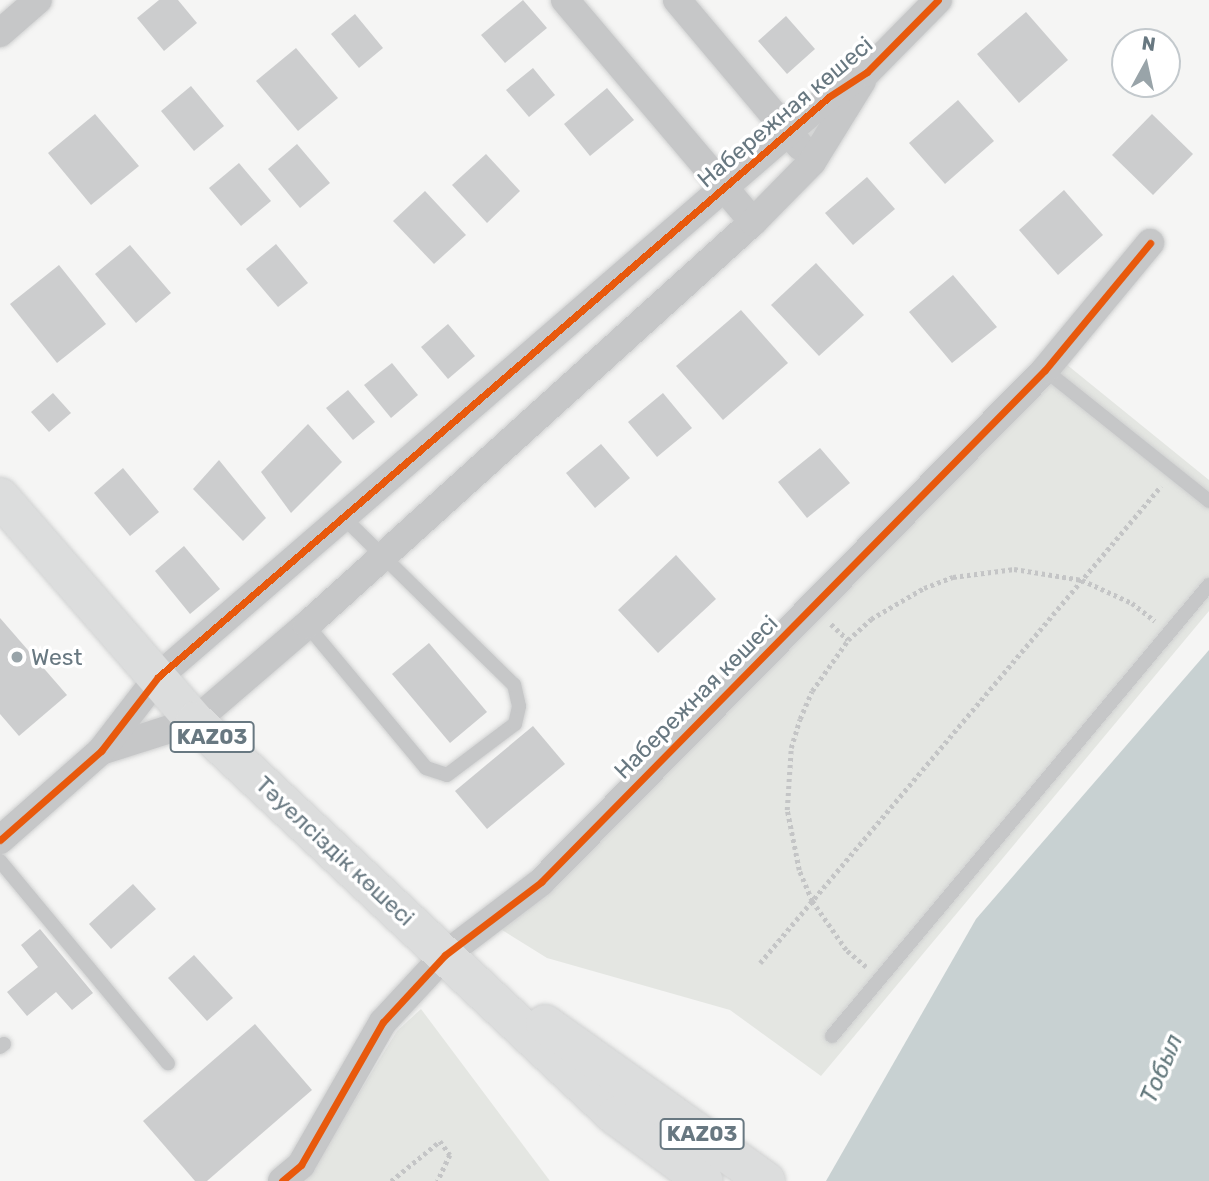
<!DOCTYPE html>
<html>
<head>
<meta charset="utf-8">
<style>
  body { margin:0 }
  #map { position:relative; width:1209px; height:1181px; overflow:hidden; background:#f5f5f4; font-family:Rubik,sans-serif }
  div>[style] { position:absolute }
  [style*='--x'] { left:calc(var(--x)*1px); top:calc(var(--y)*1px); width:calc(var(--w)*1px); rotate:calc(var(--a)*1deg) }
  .green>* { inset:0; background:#e4e6e2 }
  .water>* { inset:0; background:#c8d1d2 }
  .building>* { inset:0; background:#cccdce }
  .path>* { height:4.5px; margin-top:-2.25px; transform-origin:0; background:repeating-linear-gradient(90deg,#c4c5c6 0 3.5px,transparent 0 7px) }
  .roads { filter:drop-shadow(0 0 2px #d0d1d1) drop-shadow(0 0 2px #d0d1d1) }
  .lane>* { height:14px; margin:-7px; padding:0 7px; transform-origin:7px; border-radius:7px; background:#c6c7c8 }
  .street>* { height:28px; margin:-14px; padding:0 14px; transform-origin:14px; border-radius:14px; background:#c6c7c8 }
  .primary>* { height:38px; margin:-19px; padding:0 19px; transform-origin:19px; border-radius:19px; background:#dcdddd }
  .cycleway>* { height:7px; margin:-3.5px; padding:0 3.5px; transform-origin:3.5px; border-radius:3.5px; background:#e8590c }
  .dots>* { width:19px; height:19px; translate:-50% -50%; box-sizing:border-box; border:4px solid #fff; border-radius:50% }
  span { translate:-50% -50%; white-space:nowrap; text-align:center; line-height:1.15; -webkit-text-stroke:7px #fff; paint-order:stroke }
  .shield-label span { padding:2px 5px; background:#fff; border:2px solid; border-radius:5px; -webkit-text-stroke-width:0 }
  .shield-label { font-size:21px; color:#687881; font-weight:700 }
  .street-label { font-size:23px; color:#687881 }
  .poi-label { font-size:23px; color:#687881 }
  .left { translate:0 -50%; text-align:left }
  .water-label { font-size:24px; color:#64797d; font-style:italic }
  .north { position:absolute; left:1111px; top:28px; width:70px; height:70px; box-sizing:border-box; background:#fff; border:2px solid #c3c9cd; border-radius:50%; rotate:8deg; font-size:19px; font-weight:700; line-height:28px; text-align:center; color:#687881 }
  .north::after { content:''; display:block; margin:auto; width:24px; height:32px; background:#99a4a9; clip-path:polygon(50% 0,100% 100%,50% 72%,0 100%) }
</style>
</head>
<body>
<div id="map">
  <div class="green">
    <i style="clip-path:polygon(1066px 364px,1209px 480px,1209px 611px,821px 1076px,730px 1010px,547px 958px,499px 928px)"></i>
    <i style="clip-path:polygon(421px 1009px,550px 1181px,291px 1181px,318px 1160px,397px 1031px)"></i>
  </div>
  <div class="water">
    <i style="clip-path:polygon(1209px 650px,1209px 1181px,826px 1181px,976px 919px)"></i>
  </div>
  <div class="building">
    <i style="clip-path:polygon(159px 0,178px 0,197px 23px,164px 51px,137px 18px)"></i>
    <i style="clip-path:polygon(523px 0,547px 28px,505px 63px,481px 35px)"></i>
    <i style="clip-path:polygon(1026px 12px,1068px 60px,1019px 103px,977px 54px)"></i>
    <i style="clip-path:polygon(355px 14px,383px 48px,359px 68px,331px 34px)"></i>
    <i style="clip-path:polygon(786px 16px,815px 49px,787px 74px,758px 41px)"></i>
    <i style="clip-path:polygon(296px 48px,338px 98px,298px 131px,256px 81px)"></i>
    <i style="clip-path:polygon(533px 68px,555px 95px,529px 117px,506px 90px)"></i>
    <i style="clip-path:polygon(191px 86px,224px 126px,194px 151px,161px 111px)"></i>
    <i style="clip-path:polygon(607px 88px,634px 120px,590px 156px,564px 124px)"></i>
    <i style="clip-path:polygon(958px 100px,994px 141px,945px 184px,909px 143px)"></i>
    <i style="clip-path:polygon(95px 114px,139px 166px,91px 205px,48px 153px)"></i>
    <i style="clip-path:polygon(1152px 114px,1193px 154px,1153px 195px,1112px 155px)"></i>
    <i style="clip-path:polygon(297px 144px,330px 183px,300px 208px,268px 169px)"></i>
    <i style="clip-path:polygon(486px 154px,520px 191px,487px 223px,452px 185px)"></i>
    <i style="clip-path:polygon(239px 163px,271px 201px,241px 226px,209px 188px)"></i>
    <i style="clip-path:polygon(867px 177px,895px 209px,853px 245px,825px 213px)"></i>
    <i style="clip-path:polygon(1064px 190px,1103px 235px,1058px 275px,1019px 230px)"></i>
    <i style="clip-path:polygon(425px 191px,466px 235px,434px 264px,393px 221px)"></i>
    <i style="clip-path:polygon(276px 244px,308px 283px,278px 307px,246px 269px)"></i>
    <i style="clip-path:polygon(130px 245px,171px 293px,136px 323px,95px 274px)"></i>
    <i style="clip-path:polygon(816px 263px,864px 315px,819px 356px,771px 305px)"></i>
    <i style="clip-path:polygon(59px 265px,106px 324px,57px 363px,10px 304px)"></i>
    <i style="clip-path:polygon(953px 275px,997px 327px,952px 363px,909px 312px)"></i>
    <i style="clip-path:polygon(741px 310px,788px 363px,723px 420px,676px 366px)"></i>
    <i style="clip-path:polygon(448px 324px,475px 356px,448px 379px,421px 347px)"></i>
    <i style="clip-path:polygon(392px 363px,418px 395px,391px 418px,364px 385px)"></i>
    <i style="clip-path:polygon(348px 390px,375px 422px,353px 440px,326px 408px)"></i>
    <i style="clip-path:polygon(53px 393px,71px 413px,49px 432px,31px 412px)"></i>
    <i style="clip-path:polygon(663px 393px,692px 428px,657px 457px,628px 422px)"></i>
    <i style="clip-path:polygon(308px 424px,342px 462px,291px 513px,261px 472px)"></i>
    <i style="clip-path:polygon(601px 444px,630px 478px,595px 508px,566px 473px)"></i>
    <i style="clip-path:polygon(820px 448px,850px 483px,807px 518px,778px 482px)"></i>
    <i style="clip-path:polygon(219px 460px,266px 518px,243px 541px,193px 489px)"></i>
    <i style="clip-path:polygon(123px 468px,159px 512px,130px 536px,94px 493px)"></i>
    <i style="clip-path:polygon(184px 546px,220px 589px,190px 614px,155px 571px)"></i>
    <i style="clip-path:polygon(676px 555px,716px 599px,658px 653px,618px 610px)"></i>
    <i style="clip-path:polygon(0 618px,67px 695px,19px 736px,0 714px)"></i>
    <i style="clip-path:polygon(429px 643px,487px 712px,450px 743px,392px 674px)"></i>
    <i style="clip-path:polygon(533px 726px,565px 764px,487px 829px,455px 791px)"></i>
    <i style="clip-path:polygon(133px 884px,156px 909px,111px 949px,89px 924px)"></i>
    <i style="clip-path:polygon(40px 929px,93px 993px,72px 1010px,56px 992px,27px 1016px,7px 992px,38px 967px,21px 945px)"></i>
    <i style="clip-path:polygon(194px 955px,233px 998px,207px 1021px,168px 978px)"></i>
    <i style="clip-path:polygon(255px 1024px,312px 1090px,207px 1181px,195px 1181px,143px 1121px)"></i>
  </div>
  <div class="path">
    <i style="--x:831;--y:624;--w:23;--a:43"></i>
    <i style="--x:760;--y:963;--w:623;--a:-49.95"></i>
    <i style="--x:866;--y:967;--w:26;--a:-140"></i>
    <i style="--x:846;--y:950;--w:60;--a:-124.8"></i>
    <i style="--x:812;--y:901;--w:34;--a:-113"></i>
    <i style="--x:799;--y:870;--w:61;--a:-101.3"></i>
    <i style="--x:787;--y:810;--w:62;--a:-86.3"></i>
    <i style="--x:791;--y:748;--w:30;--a:-73"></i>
    <i style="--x:800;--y:719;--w:30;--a:-67"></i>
    <i style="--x:812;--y:691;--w:62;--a:-54.8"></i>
    <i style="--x:848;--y:640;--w:31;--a:-42"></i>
    <i style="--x:871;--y:619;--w:61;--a:-30.3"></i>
    <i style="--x:924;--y:588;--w:31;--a:-21"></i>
    <i style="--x:953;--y:577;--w:62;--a:-7.5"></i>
    <i style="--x:1014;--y:569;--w:69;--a:9.2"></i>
    <i style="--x:1082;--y:580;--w:55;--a:24.7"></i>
    <i style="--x:1132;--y:603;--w:29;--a:38"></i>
    <i style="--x:391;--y:1181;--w:63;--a:-39.2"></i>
    <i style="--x:440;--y:1141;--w:17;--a:54"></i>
    <i style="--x:450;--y:1155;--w:29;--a:115"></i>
  </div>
  <div class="roads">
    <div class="lane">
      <i style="--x:1045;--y:370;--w:210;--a:38.6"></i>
      <i style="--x:307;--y:625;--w:186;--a:50.2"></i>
      <i style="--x:426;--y:768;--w:22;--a:18"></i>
      <i style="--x:447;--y:775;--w:85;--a:-36.9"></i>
      <i style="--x:515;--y:724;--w:18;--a:-77"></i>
      <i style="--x:519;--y:706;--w:22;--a:-103"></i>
      <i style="--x:514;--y:685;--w:240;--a:-135.5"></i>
      <i style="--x:0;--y:861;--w:263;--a:50.3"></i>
      <i style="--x:832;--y:1036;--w:588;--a:-50.11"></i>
      <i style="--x:0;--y:1047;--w:5;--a:-37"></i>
    </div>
    <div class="street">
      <i style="--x:565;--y:0;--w:291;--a:49.7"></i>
      <i style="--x:677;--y:0;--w:191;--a:49.9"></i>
      <i style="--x:0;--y:33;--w:50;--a:-41"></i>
      <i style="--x:101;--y:751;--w:99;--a:-17.7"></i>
      <i style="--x:195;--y:721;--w:148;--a:-40.6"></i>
      <i style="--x:307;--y:625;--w:601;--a:-42.1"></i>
      <i style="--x:753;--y:222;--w:84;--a:-45.5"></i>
      <i style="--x:812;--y:162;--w:95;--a:-58.3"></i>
      <i style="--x:0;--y:840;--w:135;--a:-41.4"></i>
      <i style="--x:101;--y:751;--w:93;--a:-52.4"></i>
      <i style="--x:158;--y:677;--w:888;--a:-40.85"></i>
      <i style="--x:830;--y:96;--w:44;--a:-33"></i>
      <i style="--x:867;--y:72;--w:101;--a:-45.4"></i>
      <i style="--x:282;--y:1181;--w:25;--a:-40"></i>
      <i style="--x:301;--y:1165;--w:165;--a:-60.2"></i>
      <i style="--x:383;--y:1022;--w:91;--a:-47.2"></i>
      <i style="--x:445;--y:955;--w:121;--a:-37.2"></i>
      <i style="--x:541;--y:882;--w:718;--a:-45.45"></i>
      <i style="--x:1045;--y:370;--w:165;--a:-50.4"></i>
    </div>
    <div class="primary">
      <i style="--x:0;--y:497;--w:297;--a:49"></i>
      <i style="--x:195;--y:721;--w:577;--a:43.18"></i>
      <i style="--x:616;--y:1116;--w:109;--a:36.5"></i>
      <i style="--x:545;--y:1024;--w:271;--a:35.4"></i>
    </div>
  </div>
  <div class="cycleway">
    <i style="--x:0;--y:840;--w:135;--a:-41.4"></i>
    <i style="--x:101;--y:751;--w:93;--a:-52.4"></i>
    <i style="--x:158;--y:677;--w:888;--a:-40.85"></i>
    <i style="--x:830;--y:96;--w:44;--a:-33"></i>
    <i style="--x:867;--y:72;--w:101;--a:-45.4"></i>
    <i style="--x:282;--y:1181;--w:25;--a:-40"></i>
    <i style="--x:301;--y:1165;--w:165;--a:-60.2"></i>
    <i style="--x:383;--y:1022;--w:91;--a:-47.2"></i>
    <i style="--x:445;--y:955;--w:121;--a:-37.2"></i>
    <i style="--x:541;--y:882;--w:718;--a:-45.45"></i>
    <i style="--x:1045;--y:370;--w:165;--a:-50.4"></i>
  </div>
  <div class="dots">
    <i style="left:17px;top:657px;background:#99a4a9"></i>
  </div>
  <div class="shield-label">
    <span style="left:212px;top:737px">KАZ03</span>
    <span style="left:702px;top:1134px">KАZ03</span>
  </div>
  <div class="street-label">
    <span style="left:785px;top:112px;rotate:-40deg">Набережная көшесі</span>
    <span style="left:696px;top:697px;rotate:-45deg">Набережная көшесі</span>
    <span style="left:335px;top:851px;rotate:43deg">Тәуелсіздік көшесі</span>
  </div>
  <div class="poi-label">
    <span class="left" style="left:31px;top:657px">West</span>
  </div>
  <div class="water-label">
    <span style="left:1162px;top:1069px;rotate:-67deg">Тобыл</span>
  </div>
  <div class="north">N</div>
</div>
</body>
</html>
